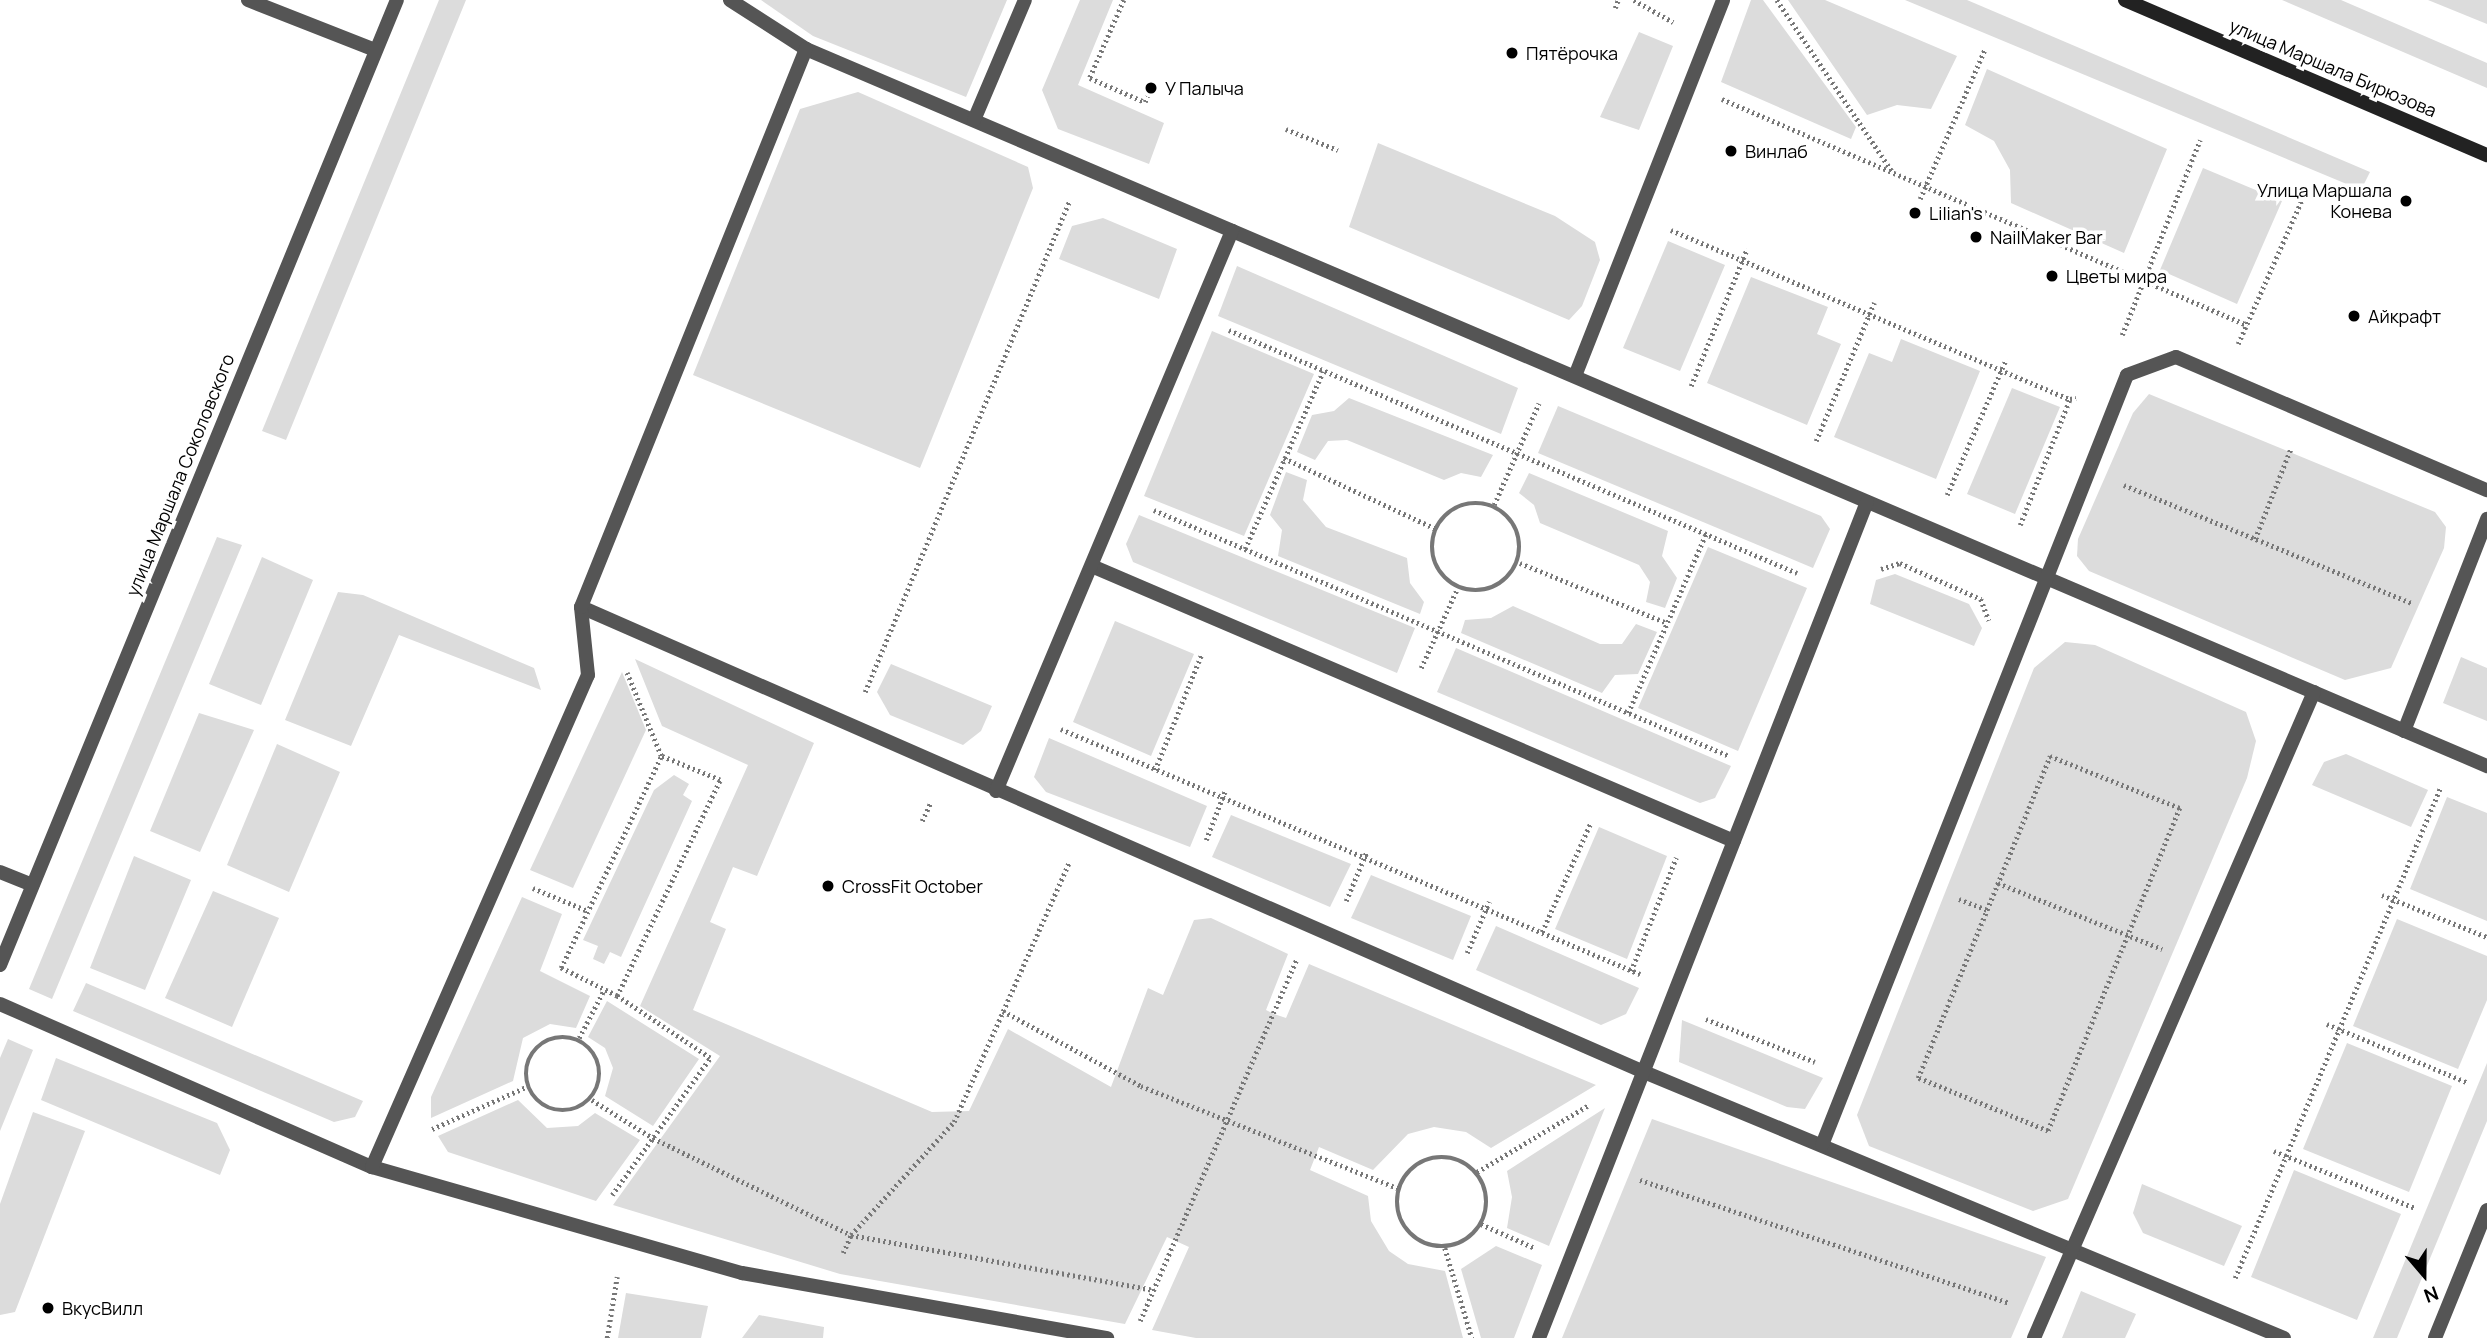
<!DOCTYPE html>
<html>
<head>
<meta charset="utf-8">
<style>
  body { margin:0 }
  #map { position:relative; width:2487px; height:1338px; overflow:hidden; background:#fff; font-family:Manrope,sans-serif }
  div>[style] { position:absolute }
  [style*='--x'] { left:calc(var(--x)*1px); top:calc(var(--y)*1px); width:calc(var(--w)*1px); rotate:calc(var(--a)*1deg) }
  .green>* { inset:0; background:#dcdcdc }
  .path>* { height:4.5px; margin-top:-2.25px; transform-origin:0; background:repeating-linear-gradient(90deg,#777 0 2px,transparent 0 5.5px) }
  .path>.ring { margin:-2.25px; padding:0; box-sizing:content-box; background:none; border:4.5px solid #777; border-radius:50% }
  .service>* { height:14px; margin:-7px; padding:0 7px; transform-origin:7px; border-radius:7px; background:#555 }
  .minor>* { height:14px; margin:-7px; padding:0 7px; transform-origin:7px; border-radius:7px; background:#555 }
  .tertiary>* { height:14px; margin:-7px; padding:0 7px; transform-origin:7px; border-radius:7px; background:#555 }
  .secondary>* { height:14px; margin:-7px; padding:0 7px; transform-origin:7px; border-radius:7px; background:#222 }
  .dots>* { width:19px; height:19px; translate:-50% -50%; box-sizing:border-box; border:4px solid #fff; border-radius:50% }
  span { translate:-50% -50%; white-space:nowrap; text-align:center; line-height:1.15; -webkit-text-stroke:7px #fff; paint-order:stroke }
  .poi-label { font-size:18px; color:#000 }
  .left { translate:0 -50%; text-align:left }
  .right { translate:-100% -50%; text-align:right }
  .street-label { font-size:18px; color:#000 }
  .north { position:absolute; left:2389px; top:1240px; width:70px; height:70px; -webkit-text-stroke:5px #fff; paint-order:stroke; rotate:160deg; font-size:19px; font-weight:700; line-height:28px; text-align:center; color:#000 }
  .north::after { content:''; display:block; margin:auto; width:24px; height:32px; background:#000; clip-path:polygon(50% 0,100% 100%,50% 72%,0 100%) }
</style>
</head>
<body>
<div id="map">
  <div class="green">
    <i style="clip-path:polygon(439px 0,466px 0,286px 440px,262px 431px)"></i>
    <i style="clip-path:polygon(761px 0,1007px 0,966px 97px,813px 36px)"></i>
    <i style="clip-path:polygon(1080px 0,1113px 0,1078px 85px,1164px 123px,1149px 164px,1058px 129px,1042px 90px)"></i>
    <i style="clip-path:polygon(1751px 0,1763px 0,1856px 127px,1851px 139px,1721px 82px)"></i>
    <i style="clip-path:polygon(1788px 0,1825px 0,1957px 56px,1931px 109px,1897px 105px,1867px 115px)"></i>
    <i style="clip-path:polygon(1905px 0,1967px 0,2370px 172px,2361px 190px)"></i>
    <i style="clip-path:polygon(2282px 0,2341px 0,2487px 63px,2487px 88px)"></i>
    <i style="clip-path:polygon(2428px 0,2487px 0,2487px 24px)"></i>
    <i style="clip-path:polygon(1639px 32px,1673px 46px,1639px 130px,1600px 117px)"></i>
    <i style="clip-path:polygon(1987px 69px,2167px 149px,2124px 253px,2011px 203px,2010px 170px,1994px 141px,1965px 125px)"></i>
    <i style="clip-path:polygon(858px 92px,1028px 167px,1033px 188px,920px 468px,693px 375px,800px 109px)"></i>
    <i style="clip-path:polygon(1378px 143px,1555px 216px,1595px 242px,1600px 260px,1582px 306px,1569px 320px,1349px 227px)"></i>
    <i style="clip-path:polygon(2203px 168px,2282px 201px,2237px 304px,2160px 270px)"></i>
    <i style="clip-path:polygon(1103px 218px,1177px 249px,1159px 299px,1059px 259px,1072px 226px)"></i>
    <i style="clip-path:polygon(1668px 241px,1725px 265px,1680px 371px,1623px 348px)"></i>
    <i style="clip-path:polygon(1237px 266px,1518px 388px,1501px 434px,1218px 316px)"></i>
    <i style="clip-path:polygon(1751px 277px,1828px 307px,1817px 334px,1841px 344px,1807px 425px,1707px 383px)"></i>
    <i style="clip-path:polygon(1212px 331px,1314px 374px,1244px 536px,1144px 496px)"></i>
    <i style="clip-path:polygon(1901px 339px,1980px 371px,1936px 479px,1834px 437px,1869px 353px,1892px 362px)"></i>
    <i style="clip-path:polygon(2012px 388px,2060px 407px,2015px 514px,1967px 494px)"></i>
    <i style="clip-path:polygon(2149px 394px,2435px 512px,2446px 527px,2444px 548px,2391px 668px,2345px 680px,2089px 571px,2077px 556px,2078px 539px,2133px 413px)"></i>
    <i style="clip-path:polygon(1349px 398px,1493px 455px,1481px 477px,1461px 473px,1444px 480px,1347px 440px,1328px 441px,1315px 460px,1297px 452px,1312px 415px,1334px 411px)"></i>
    <i style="clip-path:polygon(1558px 406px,1821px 516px,1830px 529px,1813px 568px,1538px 453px)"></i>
    <i style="clip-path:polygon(1286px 472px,1307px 480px,1303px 500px,1326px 527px,1407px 558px,1410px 583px,1424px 602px,1420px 614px,1278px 556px,1282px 530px,1270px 515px)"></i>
    <i style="clip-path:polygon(1529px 473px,1668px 531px,1662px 556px,1677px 578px,1665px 608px,1646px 602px,1650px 582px,1639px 565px,1540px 523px,1534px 505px,1519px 493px)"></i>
    <i style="clip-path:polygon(1139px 515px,1415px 628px,1397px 673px,1133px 562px,1126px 544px)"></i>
    <i style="clip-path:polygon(217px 537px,242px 545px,52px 999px,29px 989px)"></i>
    <i style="clip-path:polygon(1708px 547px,1807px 588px,1738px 751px,1638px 708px)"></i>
    <i style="clip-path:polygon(262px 557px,313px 580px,261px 705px,209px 684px)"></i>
    <i style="clip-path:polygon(1895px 574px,1969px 604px,1982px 628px,1974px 646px,1870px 604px,1876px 580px)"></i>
    <i style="clip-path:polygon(338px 592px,363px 595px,534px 668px,541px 690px,399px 635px,351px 746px,285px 720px)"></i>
    <i style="clip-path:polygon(1513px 606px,1600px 644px,1622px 644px,1636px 624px,1657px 632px,1638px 674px,1615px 675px,1602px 693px,1461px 633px,1465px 620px,1491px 618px)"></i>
    <i style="clip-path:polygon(1115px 621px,1194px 654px,1151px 756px,1073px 722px)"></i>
    <i style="clip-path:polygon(2065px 642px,2095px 645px,2246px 712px,2256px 741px,2247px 778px,2068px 1199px,2033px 1211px,1869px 1146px,1857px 1115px,2034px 668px)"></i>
    <i style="clip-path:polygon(1456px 648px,1731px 766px,1715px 798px,1700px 803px,1437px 692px)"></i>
    <i style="clip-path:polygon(2461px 657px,2487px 668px,2487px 721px,2443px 703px)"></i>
    <i style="clip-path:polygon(635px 659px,814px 743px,757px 876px,733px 867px,710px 922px,726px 929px,693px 1010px,932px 1112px,969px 1111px,1008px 1029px,1111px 1087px,1148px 988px,1163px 995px,1194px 920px,1211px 918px,1288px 954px,1266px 1010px,1274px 1014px,1286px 1018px,1309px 964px,1596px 1085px,1491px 1148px,1466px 1132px,1434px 1127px,1408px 1134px,1373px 1170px,1319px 1147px,1310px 1170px,1368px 1196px,1371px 1221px,1389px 1251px,1408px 1264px,1445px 1271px,1463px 1338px,1196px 1338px,1152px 1330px,1189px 1247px,1167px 1237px,1125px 1324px,840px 1274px,613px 1205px,720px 1056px,640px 1006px,748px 765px,662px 726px)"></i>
    <i style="clip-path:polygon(891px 664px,992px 706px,981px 731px,963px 745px,890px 715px,877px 692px)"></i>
    <i style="clip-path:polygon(622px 672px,646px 730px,573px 888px,530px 870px)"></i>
    <i style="clip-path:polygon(199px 713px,254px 730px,200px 852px,150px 831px)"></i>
    <i style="clip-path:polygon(1049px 738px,1207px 806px,1190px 847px,1046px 792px,1034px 777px)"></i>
    <i style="clip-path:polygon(277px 744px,340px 772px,289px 892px,227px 865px)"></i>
    <i style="clip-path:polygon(2346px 754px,2428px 790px,2411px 827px,2312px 785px,2324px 762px)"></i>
    <i style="clip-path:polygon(674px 775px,689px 784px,683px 795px,692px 801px,621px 957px,610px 952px,604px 964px,593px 959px,598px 946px,583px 940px,654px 790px)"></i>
    <i style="clip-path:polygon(2447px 797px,2487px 813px,2487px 921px,2410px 889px)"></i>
    <i style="clip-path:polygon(1231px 815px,1351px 864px,1330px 907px,1212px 857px)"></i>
    <i style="clip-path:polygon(1599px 827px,1667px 856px,1627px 959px,1555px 929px)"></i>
    <i style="clip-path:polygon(134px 856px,191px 880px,145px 990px,90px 968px)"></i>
    <i style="clip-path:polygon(1371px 875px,1471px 916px,1453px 960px,1351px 918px)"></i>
    <i style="clip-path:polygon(213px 891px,279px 918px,232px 1027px,165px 998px)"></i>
    <i style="clip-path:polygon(522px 897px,562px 914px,540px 971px,590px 996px,576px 1028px,550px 1024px,523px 1038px,513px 1081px,431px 1118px,431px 1097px)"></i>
    <i style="clip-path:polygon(2397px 919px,2487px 956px,2487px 1000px,2458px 1069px,2353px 1026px)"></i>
    <i style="clip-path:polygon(1496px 926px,1639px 988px,1626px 1014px,1601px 1025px,1476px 970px)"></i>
    <i style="clip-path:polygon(86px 983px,363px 1101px,355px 1117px,334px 1122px,73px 1011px)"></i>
    <i style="clip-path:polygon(607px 1001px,699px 1059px,653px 1126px,605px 1096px,613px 1068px,605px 1048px,588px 1037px)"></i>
    <i style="clip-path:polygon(1682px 1020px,1823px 1078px,1805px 1109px,1787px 1107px,1679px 1062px)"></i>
    <i style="clip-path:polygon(8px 1039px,33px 1050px,0 1131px,0 1058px)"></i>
    <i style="clip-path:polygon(2347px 1043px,2452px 1086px,2409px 1192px,2303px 1149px)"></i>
    <i style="clip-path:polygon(56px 1058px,217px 1123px,230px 1150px,220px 1175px,41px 1100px)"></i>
    <i style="clip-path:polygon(2487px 1063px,2487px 1121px,2397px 1338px,2373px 1338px)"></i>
    <i style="clip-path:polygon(518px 1100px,547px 1128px,578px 1126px,595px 1113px,640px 1140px,596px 1201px,448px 1152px,438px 1136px)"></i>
    <i style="clip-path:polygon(1605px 1108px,1549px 1246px,1507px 1228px,1512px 1197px,1507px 1171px)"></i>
    <i style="clip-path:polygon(33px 1112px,85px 1131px,15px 1312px,0 1315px,0 1204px)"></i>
    <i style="clip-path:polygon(1652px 1119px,2046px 1257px,2011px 1338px,1562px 1338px)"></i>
    <i style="clip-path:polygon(2294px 1170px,2401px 1214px,2357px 1320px,2251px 1277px)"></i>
    <i style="clip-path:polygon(2142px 1184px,2242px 1226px,2224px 1266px,2143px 1233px,2133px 1213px)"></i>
    <i style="clip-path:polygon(1496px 1246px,1542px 1265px,1514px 1338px,1481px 1338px,1461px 1269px)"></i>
    <i style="clip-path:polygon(2081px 1291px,2136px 1314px,2125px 1338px,2062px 1338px)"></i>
    <i style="clip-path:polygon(626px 1293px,708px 1306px,701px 1338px,618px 1338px)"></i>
    <i style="clip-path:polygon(759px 1315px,824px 1327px,823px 1338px,742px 1338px)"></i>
  </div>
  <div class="path">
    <i style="--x:1124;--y:0;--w:85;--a:113.6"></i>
    <i style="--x:1090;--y:78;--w:60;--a:23.6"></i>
    <i style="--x:1145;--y:102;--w:15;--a:-67"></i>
    <i style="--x:1634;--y:0;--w:45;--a:29.4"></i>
    <i style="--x:1777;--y:0;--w:206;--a:56.1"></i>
    <i style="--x:1615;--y:8;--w:9;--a:-69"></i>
    <i style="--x:1722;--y:99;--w:572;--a:23.29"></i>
    <i style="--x:1286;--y:129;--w:56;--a:22"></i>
    <i style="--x:1920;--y:199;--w:163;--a:-66.6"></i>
    <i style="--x:1671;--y:230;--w:433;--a:23"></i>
    <i style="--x:1229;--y:330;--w:618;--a:23.16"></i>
    <i style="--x:2122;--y:335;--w:210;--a:-68.2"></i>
    <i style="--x:2238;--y:344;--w:175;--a:-66.1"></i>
    <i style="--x:1691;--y:386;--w:148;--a:-67.8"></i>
    <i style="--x:1816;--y:441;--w:150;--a:-67.2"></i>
    <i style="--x:1284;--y:458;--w:166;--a:25"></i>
    <i style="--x:2124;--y:485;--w:313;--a:22.3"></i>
    <i style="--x:1947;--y:495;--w:148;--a:-66.5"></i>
    <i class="ring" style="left:1432px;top:503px;width:83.5px;height:83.5px"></i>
    <i style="--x:1494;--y:505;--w:111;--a:-66.2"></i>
    <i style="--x:1154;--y:510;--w:625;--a:23.16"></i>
    <i style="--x:2020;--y:525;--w:136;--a:-68.4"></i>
    <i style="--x:2070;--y:399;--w:6;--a:-9"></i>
    <i style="--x:2255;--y:539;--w:98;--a:-68.4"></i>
    <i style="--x:1245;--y:549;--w:194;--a:-66.3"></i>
    <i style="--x:1520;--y:563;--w:159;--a:22.2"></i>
    <i style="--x:1881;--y:569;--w:20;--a:-18"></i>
    <i style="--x:1900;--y:563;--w:89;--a:24"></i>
    <i style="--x:1981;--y:599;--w:23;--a:70"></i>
    <i style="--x:1421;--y:668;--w:87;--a:-65.5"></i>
    <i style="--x:865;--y:692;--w:531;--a:-67.4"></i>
    <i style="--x:1628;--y:713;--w:195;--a:-66.5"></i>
    <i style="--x:1061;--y:729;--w:629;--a:22.94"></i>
    <i style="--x:2050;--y:756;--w:140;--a:21.8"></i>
    <i style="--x:2180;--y:808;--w:349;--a:112.2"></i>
    <i style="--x:2048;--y:1131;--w:140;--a:-157.8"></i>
    <i style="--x:1918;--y:1078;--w:348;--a:-67.7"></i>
    <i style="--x:1155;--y:770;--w:126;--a:-68.1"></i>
    <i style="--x:922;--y:821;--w:21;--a:-65"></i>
    <i style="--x:1206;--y:840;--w:53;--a:-68.8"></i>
    <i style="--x:1998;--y:883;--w:177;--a:21.9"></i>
    <i style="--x:533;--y:888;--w:60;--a:22.7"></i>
    <i style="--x:2382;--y:895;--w:113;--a:21.8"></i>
    <i style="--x:1959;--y:899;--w:30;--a:21"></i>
    <i style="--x:1346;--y:901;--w:54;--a:-67.2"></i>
    <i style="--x:1542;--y:932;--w:120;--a:-66"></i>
    <i style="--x:1467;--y:953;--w:56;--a:-66.7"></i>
    <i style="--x:1631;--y:971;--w:122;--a:-68.3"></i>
    <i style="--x:617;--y:996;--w:239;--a:-64.5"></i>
    <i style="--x:720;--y:780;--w:64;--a:-157.9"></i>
    <i style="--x:1003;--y:1011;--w:157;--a:28.5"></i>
    <i style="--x:1141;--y:1086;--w:276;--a:21.7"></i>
    <i style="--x:1706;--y:1019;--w:117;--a:21.5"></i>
    <i style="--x:2327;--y:1024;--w:151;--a:22.6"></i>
    <i class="ring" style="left:526px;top:1037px;width:69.5px;height:69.5px"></i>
    <i style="--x:579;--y:1038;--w:54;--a:-62.5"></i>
    <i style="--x:592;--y:1100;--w:72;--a:31.9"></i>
    <i style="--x:653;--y:1138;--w:220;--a:26.1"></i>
    <i style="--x:851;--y:1235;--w:308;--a:10.3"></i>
    <i style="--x:432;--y:1129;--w:103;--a:-24.1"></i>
    <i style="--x:2274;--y:1151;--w:152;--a:22"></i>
    <i class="ring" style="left:1397px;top:1157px;width:85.5px;height:85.5px"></i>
    <i style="--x:1477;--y:1172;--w:131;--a:-30.9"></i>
    <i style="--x:1640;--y:1180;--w:390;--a:18.4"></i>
    <i style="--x:612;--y:1195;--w:168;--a:-54.4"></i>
    <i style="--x:710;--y:1058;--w:112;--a:-146.3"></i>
    <i style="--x:617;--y:996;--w:63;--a:-153.4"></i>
    <i style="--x:561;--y:968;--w:234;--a:-64.7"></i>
    <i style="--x:661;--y:756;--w:90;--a:-112.3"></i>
    <i style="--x:1481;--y:1224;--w:59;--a:24"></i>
    <i style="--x:1445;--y:1248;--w:94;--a:73.3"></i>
    <i style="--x:843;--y:1253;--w:20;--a:-66"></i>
    <i style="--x:851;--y:1235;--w:153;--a:-47.7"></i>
    <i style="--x:954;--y:1122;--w:284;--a:-66.1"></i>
    <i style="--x:2235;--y:1278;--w:533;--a:-67.28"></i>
    <i style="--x:1140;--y:1321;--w:393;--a:-66.6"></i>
    <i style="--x:607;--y:1338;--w:62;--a:-80.7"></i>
  </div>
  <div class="service">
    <i style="--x:248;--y:0;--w:136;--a:21.5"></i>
    <i style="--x:730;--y:0;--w:90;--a:32.8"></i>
    <i style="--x:806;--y:49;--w:1828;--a:23.1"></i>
    <i style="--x:974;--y:120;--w:130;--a:-67"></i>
    <i style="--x:1575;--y:376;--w:404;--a:-68.5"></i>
    <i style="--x:1094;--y:567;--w:696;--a:23.18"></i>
    <i style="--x:581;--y:607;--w:1160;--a:23.63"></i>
    <i style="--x:1644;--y:1072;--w:693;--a:22.57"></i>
    <i style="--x:2404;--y:731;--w:228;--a:-68.6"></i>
    <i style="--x:996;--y:791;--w:608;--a:-67.15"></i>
    <i style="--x:0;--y:872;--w:35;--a:22"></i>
    <i style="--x:0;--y:1004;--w:406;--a:23.7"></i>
    <i style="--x:372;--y:1167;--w:385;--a:16"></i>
    <i style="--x:742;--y:1273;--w:371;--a:10.1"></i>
    <i style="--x:1822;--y:1145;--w:828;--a:-68.39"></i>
    <i style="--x:2127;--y:375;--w:52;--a:-20.2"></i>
    <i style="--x:2176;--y:357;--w:338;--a:23.2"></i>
    <i style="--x:372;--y:1167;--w:537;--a:-66.3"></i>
    <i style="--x:588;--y:675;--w:68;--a:-95.9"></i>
    <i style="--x:581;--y:607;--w:602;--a:-68.04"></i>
    <i style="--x:1539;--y:1338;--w:898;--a:-68.58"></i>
    <i style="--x:2034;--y:1338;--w:704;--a:-66.57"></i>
  </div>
  <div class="minor">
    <i style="--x:0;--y:965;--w:1043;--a:-67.64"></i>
  </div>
  <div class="tertiary">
    <i style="--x:2435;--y:1338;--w:138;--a:-67.9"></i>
  </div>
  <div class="secondary">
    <i style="--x:2125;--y:0;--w:394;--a:23.2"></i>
  </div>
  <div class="dots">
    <i style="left:1512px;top:53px;background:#000"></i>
    <i style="left:1151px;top:88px;background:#000"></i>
    <i style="left:1731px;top:151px;background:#000"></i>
    <i style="left:2406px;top:201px;background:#000"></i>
    <i style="left:1915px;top:213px;background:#000"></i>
    <i style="left:1976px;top:237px;background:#000"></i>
    <i style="left:2052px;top:276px;background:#000"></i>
    <i style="left:2354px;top:316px;background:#000"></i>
    <i style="left:828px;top:886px;background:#000"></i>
    <i style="left:48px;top:1308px;background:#000"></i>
  </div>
  <div class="poi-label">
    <span class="left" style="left:1526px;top:53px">Пятёрочка</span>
    <span class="left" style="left:1165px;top:88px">У Палыча</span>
    <span class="left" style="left:1745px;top:151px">Винлаб</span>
    <span class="right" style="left:2392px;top:201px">Улица Маршала<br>Конева</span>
    <span class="left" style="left:1929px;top:213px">Lilian's</span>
    <span class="left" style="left:1990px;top:237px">NailMaker Bar</span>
    <span class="left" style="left:2066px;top:276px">Цветы мира</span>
    <span class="left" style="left:2368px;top:316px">Айкрафт</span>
    <span class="left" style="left:842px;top:886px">CrossFit October</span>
    <span class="left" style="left:62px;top:1308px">ВкусВилл</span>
  </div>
  <div class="street-label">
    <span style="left:2333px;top:68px;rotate:23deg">улица Маршала Бирюзова</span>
    <span style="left:180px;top:475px;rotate:-68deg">улица Маршала Соколовского</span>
  </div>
  <div class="north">N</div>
</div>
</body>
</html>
